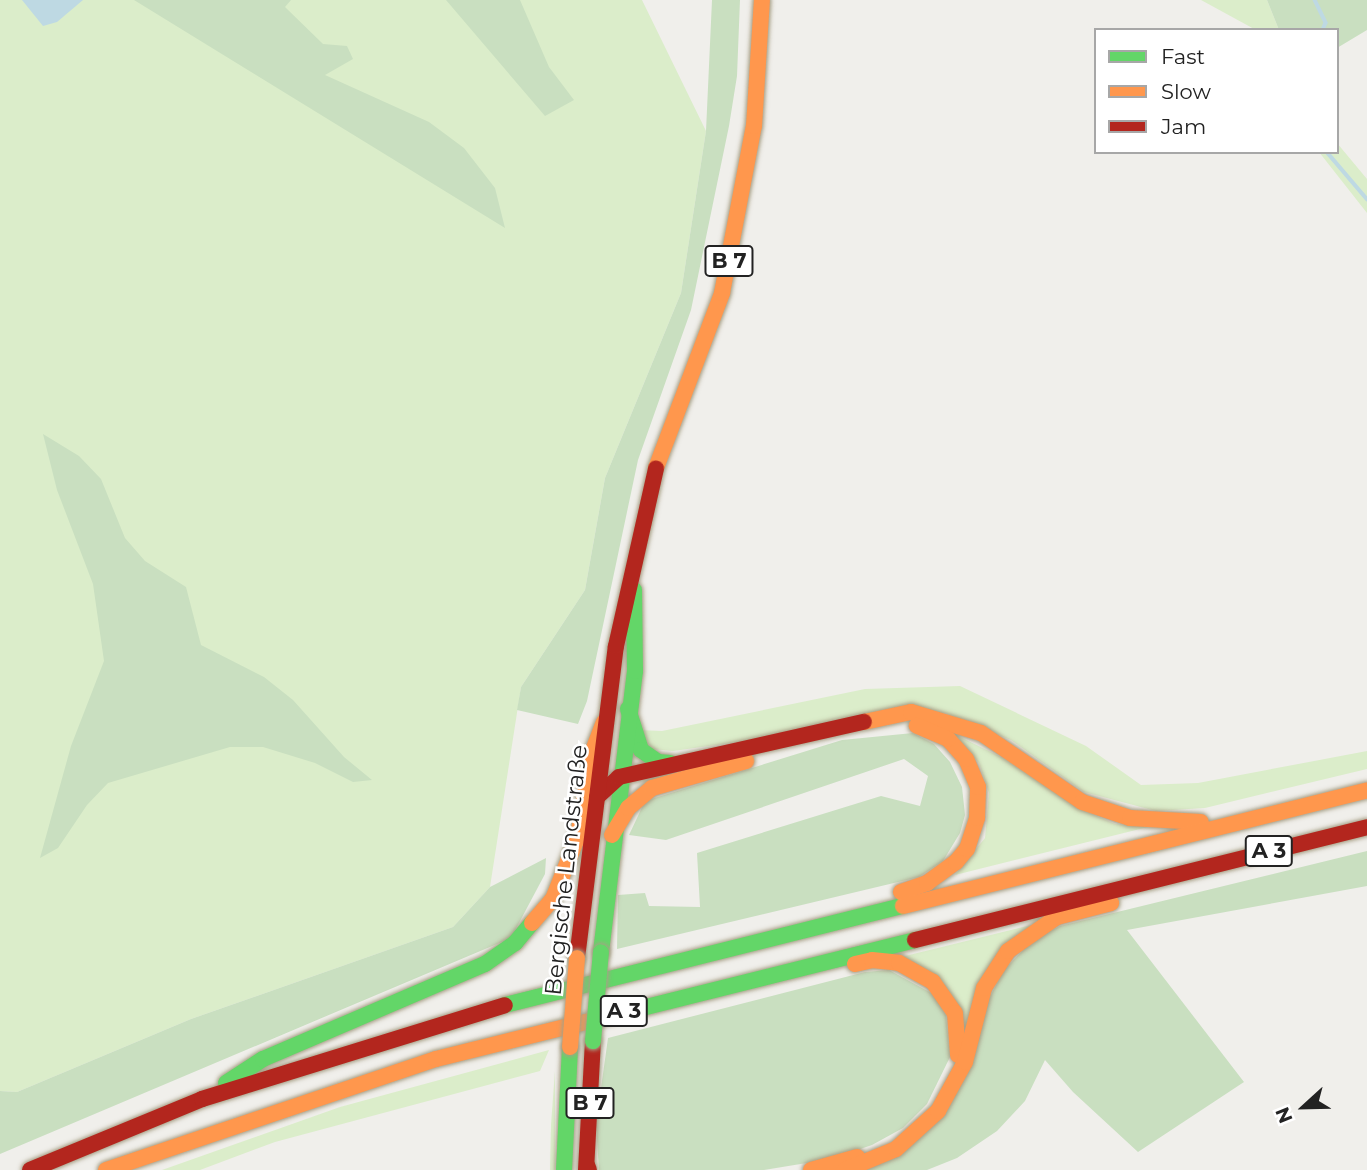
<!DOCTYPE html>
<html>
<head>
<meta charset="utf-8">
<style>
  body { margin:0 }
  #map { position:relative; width:1367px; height:1170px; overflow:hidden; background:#f0efeb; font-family:Montserrat,sans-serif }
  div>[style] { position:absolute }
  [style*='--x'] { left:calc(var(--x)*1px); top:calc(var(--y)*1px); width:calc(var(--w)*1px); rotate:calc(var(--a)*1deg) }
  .grass>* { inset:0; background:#dbedca }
  .forest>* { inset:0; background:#c9dfc0 }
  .water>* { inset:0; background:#bed9e3 }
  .stream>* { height:3.5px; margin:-1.75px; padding:0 1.75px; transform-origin:1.75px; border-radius:1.75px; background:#bed9e3 }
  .roads { filter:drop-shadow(0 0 2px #a79f86) drop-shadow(0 0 2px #a79f86) }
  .fast>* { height:16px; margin:-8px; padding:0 8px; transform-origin:8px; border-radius:8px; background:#63d668 }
  .slow>* { height:16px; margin:-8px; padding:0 8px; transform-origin:8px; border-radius:8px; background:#ff974d }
  .jam>* { height:16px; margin:-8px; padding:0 8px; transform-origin:8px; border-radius:8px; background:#b3261e }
  .bridges { filter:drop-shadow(0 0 2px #a79f86) drop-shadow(0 0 2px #a79f86) }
  .fast-bridge>* { height:16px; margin:-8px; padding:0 8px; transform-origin:8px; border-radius:8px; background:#63d668 }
  .slow-bridge>* { height:16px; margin:-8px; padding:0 8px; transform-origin:8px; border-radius:8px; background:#ff974d }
  span { translate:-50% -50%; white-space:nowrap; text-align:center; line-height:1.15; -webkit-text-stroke:5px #fff; paint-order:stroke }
  .shield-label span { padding:2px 5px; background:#fff; border:2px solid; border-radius:5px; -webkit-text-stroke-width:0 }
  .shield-label { font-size:21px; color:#222; font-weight:700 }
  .street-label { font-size:23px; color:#222 }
  .legend { position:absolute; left:1094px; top:28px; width:245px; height:126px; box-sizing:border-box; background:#fff; border:2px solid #a7a7a7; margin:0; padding:9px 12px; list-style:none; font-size:21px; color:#222 }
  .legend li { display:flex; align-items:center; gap:14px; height:35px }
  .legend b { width:35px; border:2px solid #a7a7a7 }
  .north { position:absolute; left:1269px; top:1072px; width:70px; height:70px; -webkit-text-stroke:5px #fff; paint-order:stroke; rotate:248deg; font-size:19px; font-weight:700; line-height:28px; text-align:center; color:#222 }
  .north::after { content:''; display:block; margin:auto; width:24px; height:32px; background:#222; clip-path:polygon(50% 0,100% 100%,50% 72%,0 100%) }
</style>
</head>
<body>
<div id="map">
  <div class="grass">
    <i style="clip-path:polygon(0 0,642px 0,706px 131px,681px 293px,605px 478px,585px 590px,521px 687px,490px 887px,453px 927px,191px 1019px,17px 1092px,0 1091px)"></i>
    <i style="clip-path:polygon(1201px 0,1267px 0,1279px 30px,1256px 30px)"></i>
    <i style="clip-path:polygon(1337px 143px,1367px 179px,1367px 213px,1319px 152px,1337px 152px)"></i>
    <i style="clip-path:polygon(960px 686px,1086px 746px,1141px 785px,1198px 783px,1367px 751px,1367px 769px,1205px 808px,1156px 811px,1084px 792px,1011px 740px,945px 713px,673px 751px,652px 749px,638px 730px,662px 731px,865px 689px)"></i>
    <i style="clip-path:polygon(954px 734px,1003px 758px,1078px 808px,1115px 824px,1148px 827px,955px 875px,985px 838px,989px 793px,979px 763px)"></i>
    <i style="clip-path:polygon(1031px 925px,966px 1031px,901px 957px)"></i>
    <i style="clip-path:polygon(549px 1050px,540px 1071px,275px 1142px,200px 1170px,162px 1170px,340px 1107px)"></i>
    <i style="clip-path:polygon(555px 1071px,555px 1170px,550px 1170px,551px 1125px)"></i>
  </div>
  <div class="forest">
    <i style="clip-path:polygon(134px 0,291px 0,285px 7px,323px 44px,347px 46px,353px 59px,325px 75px,429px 122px,464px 148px,495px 188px,505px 228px)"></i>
    <i style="clip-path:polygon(446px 0,520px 0,549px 67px,574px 100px,545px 116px)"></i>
    <i style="clip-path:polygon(712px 0,740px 0,737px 76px,729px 126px,691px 310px,638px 460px,587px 701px,578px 724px,517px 710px,521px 687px,585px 590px,605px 478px,681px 293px,706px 131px)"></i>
    <i style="clip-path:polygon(1267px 0,1367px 0,1367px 30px,1337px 48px,1337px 30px,1279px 30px)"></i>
    <i style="clip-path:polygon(43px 434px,79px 456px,101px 479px,125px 538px,145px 561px,186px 587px,201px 645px,264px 677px,293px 700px,344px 757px,372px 780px,353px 782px,315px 763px,263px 747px,230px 747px,108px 783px,87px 805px,58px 848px,40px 858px,71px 746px,104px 661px,93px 584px,57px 490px)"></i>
    <i style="clip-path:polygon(913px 733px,934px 744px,950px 762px,962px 787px,965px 815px,960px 833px,943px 861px,919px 877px,617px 949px,618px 895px,645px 893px,649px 906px,700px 907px,697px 853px,881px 796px,920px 806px,928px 776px,904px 759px,666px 840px,629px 835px,645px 801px,842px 740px)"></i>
    <i style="clip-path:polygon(1367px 851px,1367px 886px,1127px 930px,1244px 1082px,1138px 1152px,1073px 1092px,1045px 1060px,1025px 1101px,997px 1131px,957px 1158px,927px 1170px,860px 1170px,913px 1143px,1004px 970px,1033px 940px,1060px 926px)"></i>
    <i style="clip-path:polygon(546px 858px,545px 874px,511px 938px,0 1154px,0 1091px,17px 1092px,191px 1019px,453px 927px,490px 887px)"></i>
    <i style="clip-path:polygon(889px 970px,933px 994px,946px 1015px,950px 1057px,927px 1104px,903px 1128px,872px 1145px,831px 1159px,764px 1170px,599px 1170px,596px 1124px,608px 1038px,865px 972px)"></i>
  </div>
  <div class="water">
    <i style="clip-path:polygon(22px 0,83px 0,57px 22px,43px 26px)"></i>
  </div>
  <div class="stream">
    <i style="--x:1315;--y:0;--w:25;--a:64"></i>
    <i style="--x:1326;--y:23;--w:8;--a:113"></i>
    <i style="--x:1327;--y:152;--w:62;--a:49.6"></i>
  </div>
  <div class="roads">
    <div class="fast">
      <i style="--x:628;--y:709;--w:43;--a:72.4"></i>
      <i style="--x:641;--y:750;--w:21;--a:35"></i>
      <i style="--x:658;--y:762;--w:12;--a:5"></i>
      <i style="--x:601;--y:952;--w:283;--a:-83.1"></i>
      <i style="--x:635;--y:671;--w:81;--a:-90.7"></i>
      <i style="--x:505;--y:1005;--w:410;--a:-14"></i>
      <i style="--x:598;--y:1019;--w:327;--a:-14"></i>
      <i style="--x:226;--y:1083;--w:44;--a:-33"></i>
      <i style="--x:263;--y:1059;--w:241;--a:-23.2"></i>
      <i style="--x:485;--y:964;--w:37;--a:-35"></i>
      <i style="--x:515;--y:943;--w:26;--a:-50"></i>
      <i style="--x:564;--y:1170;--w:123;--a:-87.2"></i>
    </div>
    <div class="slow">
      <i style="--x:656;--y:468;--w:187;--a:-69.3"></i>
      <i style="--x:722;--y:293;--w:170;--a:-79.2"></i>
      <i style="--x:754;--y:126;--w:126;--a:-86.4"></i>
      <i style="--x:864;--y:722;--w:48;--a:-12"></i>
      <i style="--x:911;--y:712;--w:73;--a:16.7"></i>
      <i style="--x:981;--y:733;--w:122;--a:34.3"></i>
      <i style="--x:1082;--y:802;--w:51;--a:18.4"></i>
      <i style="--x:1130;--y:818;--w:71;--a:3.2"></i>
      <i style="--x:612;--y:835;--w:31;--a:-59"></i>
      <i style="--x:628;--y:808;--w:31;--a:-40"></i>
      <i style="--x:652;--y:788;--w:98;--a:-16"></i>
      <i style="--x:901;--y:892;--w:28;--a:-19"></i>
      <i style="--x:927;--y:883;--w:36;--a:-36"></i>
      <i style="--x:956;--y:862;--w:17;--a:-50"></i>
      <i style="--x:967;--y:849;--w:33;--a:-72"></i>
      <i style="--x:977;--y:818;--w:31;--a:-88"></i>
      <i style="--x:978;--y:787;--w:30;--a:-113"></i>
      <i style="--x:966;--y:759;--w:27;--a:-132"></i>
      <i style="--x:948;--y:739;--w:34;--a:-157"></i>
      <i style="--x:903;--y:906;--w:478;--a:-14"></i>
      <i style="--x:532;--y:923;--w:32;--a:-49"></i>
      <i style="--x:553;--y:899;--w:68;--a:-68.4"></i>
      <i style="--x:578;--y:836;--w:84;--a:-80.4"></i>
      <i style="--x:592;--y:753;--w:33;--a:-69"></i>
      <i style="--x:855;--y:964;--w:17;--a:-13"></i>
      <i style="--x:872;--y:960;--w:27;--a:6"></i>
      <i style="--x:899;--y:963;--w:39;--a:29"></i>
      <i style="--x:933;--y:982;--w:38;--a:55"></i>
      <i style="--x:955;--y:1013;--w:42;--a:85.9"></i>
      <i style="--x:106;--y:1170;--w:348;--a:-18.6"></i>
      <i style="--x:436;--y:1059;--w:167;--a:-13.9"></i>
      <i style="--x:811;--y:1170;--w:48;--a:-15.8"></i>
      <i style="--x:845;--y:1170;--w:55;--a:-22.4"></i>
      <i style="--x:896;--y:1149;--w:57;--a:-42.1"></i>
      <i style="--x:938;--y:1111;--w:56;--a:-61.1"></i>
      <i style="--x:965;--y:1062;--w:76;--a:-75.6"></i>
      <i style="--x:984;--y:988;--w:44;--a:-57"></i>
      <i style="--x:1008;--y:951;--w:60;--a:-34.8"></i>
      <i style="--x:1057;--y:917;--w:56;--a:-14.5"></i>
    </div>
    <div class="jam">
      <i style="--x:597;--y:797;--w:30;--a:-42"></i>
      <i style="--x:619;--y:777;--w:251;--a:-12.7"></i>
      <i style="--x:915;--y:940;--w:466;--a:-14"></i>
      <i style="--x:577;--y:958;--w:314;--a:-82.9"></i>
      <i style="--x:616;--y:646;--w:182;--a:-77.3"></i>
      <i style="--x:587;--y:1165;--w:5;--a:68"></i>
      <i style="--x:30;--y:1170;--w:186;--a:-22.4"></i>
      <i style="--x:202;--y:1099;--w:317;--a:-17.2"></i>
      <i style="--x:586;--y:1170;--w:129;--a:-86.9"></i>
    </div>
  </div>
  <div class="bridges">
    <div class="fast-bridge">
      <i style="--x:593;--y:1041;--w:89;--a:-84.9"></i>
    </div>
    <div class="slow-bridge">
      <i style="--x:570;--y:1047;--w:89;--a:-85.5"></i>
    </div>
  </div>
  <div class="shield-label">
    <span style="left:729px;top:261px">B 7</span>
    <span style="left:1269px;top:851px">A 3</span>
    <span style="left:624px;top:1011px">A 3</span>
    <span style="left:590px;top:1103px">B 7</span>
  </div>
  <div class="street-label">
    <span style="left:566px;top:870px;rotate:-84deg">Bergische Landstraße</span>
  </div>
  <ul class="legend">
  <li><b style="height:9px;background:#63d668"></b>Fast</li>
  <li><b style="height:9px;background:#ff974d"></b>Slow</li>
  <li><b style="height:9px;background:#b3261e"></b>Jam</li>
  </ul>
  <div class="north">N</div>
</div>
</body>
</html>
